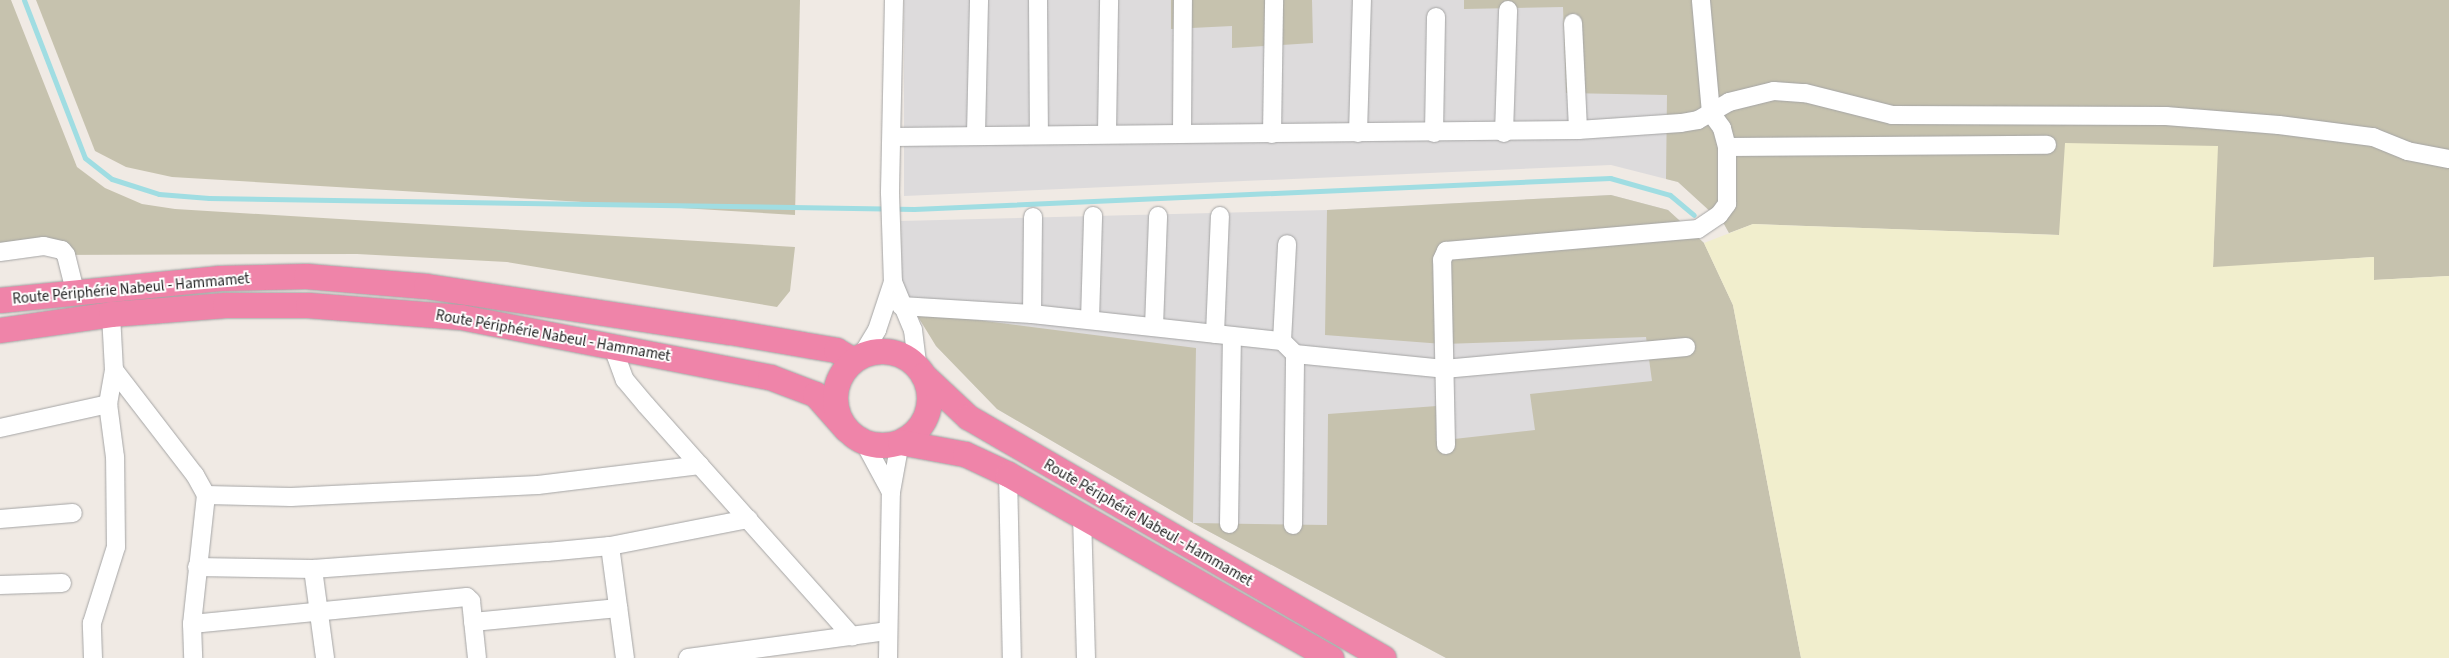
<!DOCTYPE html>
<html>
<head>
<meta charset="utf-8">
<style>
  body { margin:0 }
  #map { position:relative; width:2449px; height:658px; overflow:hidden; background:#f0eae4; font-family:"Source Sans 3",sans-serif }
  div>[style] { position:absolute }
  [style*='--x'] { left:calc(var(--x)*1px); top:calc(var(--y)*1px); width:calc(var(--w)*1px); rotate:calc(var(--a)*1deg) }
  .residential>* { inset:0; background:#dddbdc }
  .construction>* { inset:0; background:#c6c2ae }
  .farmland>* { inset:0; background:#f1eecd }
  .stream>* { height:5px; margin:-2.5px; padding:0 2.5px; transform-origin:2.5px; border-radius:2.5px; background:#a0dde2 }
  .roads { filter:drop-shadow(0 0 1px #a5a5a5) drop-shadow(0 0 1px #a5a5a5) }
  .minor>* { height:18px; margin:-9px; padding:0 9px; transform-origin:9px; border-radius:9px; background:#fff }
  .highway>* { height:25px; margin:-12.5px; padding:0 12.5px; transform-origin:12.5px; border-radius:12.5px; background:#ef84a9 }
  .highway>.ring { margin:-12.5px; padding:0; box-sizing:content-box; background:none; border:25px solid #ef84a9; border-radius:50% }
  span { translate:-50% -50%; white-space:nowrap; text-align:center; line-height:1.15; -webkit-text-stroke:4px #fff; paint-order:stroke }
  .street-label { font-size:15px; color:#1e1e1e }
</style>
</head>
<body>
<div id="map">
  <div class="residential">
    <i style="clip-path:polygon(904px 0,2449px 0,2449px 276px,2217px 146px,2059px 235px,1753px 224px,1729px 233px,1724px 224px,1678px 182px,1611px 165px,904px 196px)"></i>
    <i style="clip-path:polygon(1611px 195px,1668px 210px,1704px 243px,1801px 658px,1446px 658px,1193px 523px,997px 409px,936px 346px,902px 285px,901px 221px,1327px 210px)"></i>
  </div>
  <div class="construction">
    <i style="clip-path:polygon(0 0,11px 0,77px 167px,105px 188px,142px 204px,175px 209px,795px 247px,790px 291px,777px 307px,507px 262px,357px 254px,42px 255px,0 261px)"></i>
    <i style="clip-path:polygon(36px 0,800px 0,795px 215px,172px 177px,126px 167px,95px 151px)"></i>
    <i style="clip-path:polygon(1171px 0,1312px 0,1313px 43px,1232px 48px,1232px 26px,1171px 29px)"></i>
    <i style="clip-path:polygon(1464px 0,2449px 0,2449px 276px,2374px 280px,2373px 257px,2213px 268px,2217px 146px,2059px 235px,1753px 224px,1729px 233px,1724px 224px,1678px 182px,1666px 179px,1667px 95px,1566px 93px,1563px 7px,1464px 9px)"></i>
    <i style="clip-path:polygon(1611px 195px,1668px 210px,1704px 243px,1733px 305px,1801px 658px,1446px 658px,1193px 523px,997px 409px,936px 346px,915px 312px,1196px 348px,1193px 523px,1327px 525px,1328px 414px,1437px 406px,1436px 441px,1535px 430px,1530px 394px,1652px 381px,1646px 337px,1443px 344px,1325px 335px,1327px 210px)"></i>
  </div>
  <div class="farmland">
    <i style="clip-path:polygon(2065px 143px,2218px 146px,2213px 267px,2374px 257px,2374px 280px,2449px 276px,2449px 658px,1801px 658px,1733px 305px,1704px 243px,1753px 224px,2059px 235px)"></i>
  </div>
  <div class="stream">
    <i style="--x:24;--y:0;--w:169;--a:68.9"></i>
    <i style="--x:85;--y:158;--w:34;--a:38"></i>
    <i style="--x:112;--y:179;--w:49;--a:17.7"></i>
    <i style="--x:159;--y:194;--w:50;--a:4.6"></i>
    <i style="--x:209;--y:198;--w:705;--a:0.89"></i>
    <i style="--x:914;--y:209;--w:697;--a:-2.55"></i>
    <i style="--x:1610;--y:178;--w:62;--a:15.8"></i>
    <i style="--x:1670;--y:195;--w:31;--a:40"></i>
  </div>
  <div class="roads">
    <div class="minor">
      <i style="--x:894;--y:0;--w:193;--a:91.2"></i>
      <i style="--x:890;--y:193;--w:89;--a:88.1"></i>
      <i style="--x:893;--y:282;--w:52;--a:67.4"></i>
      <i style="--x:913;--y:330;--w:38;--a:83"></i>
      <i style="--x:1038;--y:0;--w:133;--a:89.6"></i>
      <i style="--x:1573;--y:23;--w:107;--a:87.3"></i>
      <i style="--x:1107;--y:133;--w:133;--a:-89.1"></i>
      <i style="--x:1182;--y:133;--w:133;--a:-89.6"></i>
      <i style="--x:1358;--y:133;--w:133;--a:-88.3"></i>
      <i style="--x:1434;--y:133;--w:116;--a:-89"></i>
      <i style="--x:1504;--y:133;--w:123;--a:-88.1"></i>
      <i style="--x:976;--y:134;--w:134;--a:-88.7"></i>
      <i style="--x:1272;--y:134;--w:134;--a:-89.1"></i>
      <i style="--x:893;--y:137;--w:685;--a:-0.59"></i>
      <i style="--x:1578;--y:130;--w:103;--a:-3.9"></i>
      <i style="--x:1681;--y:123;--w:17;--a:-10"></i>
      <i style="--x:1698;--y:120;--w:36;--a:-30"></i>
      <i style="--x:1729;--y:102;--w:46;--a:-13.7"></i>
      <i style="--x:1774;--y:91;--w:31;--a:4"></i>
      <i style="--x:1805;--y:93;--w:90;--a:14.2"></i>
      <i style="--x:1892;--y:115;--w:274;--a:0.2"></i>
      <i style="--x:2166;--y:116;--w:113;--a:4.6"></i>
      <i style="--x:2279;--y:125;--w:95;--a:7.3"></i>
      <i style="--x:2373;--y:137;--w:37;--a:22"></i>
      <i style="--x:2407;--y:151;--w:43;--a:10.8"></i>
      <i style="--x:1727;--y:147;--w:320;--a:-0.4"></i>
      <i style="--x:0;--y:252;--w:44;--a:-7.8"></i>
      <i style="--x:44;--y:246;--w:18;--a:13"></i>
      <i style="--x:62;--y:250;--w:6;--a:51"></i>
      <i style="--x:66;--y:255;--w:37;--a:76"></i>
      <i style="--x:901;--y:306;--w:131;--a:3.5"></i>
      <i style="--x:1032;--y:314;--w:251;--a:6.2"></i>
      <i style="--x:1282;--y:341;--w:18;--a:45"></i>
      <i style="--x:1295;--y:354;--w:150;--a:5.7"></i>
      <i style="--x:1444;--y:369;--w:243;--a:-5.2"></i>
      <i style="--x:1032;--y:314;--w:97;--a:-89.4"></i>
      <i style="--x:1090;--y:320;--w:104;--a:-88.3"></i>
      <i style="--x:1154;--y:327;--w:111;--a:-87.9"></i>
      <i style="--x:1215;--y:334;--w:118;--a:-87.6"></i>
      <i style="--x:1282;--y:341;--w:97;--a:-87"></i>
      <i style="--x:612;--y:345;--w:37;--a:70"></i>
      <i style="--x:625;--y:380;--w:33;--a:50"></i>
      <i style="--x:646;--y:405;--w:310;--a:48.3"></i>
      <i style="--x:862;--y:355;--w:29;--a:-59"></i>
      <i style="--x:877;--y:330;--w:51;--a:-71.6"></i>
      <i style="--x:114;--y:370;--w:133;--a:52.4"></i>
      <i style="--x:195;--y:475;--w:23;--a:61"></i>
      <i style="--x:206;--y:495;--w:130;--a:96.2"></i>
      <i style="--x:192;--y:624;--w:34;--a:88"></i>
      <i style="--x:0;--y:428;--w:111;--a:-12.5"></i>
      <i style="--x:108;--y:404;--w:35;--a:-80"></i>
      <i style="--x:114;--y:370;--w:56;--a:-93.1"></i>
      <i style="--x:864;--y:442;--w:57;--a:61.6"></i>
      <i style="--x:1446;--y:445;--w:185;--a:-91.2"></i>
      <i style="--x:1442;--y:260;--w:10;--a:-66"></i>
      <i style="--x:1446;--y:251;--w:253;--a:-5"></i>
      <i style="--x:1698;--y:229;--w:25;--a:-34"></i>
      <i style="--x:1719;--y:215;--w:14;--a:-54"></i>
      <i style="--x:1727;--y:204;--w:57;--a:-90"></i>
      <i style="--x:1727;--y:147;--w:20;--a:-105"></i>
      <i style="--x:1722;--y:128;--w:19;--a:-126"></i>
      <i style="--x:1711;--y:113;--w:113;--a:-95.1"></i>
      <i style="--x:1008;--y:474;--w:184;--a:88.8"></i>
      <i style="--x:206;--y:495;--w:85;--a:1.3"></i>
      <i style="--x:291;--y:497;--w:247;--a:-2.8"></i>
      <i style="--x:538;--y:485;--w:163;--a:-7"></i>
      <i style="--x:1082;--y:515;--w:143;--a:88.4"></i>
      <i style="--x:0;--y:519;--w:73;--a:-4.7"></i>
      <i style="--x:1229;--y:524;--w:188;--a:-89.1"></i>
      <i style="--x:1293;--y:525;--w:171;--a:-89.3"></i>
      <i style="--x:610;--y:546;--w:113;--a:82.4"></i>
      <i style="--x:197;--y:567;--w:116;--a:1"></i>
      <i style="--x:313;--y:569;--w:235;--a:-4.2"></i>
      <i style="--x:547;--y:552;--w:63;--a:-5.4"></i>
      <i style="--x:610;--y:546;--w:141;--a:-11.1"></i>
      <i style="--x:313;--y:569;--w:90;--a:82.3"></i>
      <i style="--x:0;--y:585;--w:62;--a:-1.8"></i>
      <i style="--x:473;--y:622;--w:146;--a:-5.5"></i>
      <i style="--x:192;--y:624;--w:276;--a:-5.6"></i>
      <i style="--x:467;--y:597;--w:6;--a:45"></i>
      <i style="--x:471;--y:601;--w:57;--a:84"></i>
      <i style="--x:93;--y:658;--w:35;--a:-92"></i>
      <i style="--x:92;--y:623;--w:80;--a:-72.5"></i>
      <i style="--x:116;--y:547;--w:90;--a:-90.6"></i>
      <i style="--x:115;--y:457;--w:53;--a:-97.5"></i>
      <i style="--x:688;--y:658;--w:202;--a:-7.7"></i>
      <i style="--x:888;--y:658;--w:166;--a:-89"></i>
      <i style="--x:891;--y:492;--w:51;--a:-79.8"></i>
    </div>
    <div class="highway">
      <i style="--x:0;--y:300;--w:221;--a:-5.7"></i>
      <i style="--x:220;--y:278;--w:86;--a:-1.3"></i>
      <i style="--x:306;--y:276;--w:120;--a:4.8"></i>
      <i style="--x:426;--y:286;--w:308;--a:8.6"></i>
      <i style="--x:731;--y:332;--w:107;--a:9.7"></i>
      <i style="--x:836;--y:350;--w:20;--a:30"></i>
      <i style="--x:0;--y:330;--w:112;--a:-8.2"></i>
      <i style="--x:111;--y:314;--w:114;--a:-4.5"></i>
      <i style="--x:225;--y:305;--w:83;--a:0"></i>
      <i style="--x:308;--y:305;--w:153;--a:4.5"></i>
      <i style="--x:461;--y:317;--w:315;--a:11"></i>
      <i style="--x:770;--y:377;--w:48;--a:20.7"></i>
      <i style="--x:815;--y:394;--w:47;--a:48.5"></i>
      <i class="ring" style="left:835px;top:351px;width:69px;height:69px"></i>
      <i style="--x:923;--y:375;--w:62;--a:43"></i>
      <i style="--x:968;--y:417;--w:480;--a:30.1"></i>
      <i style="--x:900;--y:442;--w:66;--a:10.5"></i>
      <i style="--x:965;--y:454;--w:47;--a:24.9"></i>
      <i style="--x:1008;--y:474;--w:372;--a:29.7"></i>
    </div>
  </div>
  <div class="street-label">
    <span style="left:131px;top:289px;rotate:-5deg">Route Périphérie Nabeul - Hammamet</span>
    <span style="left:553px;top:336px;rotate:10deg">Route Périphérie Nabeul - Hammamet</span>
    <span style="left:1148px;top:523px;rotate:30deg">Route Périphérie Nabeul - Hammamet</span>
  </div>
</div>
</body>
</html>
